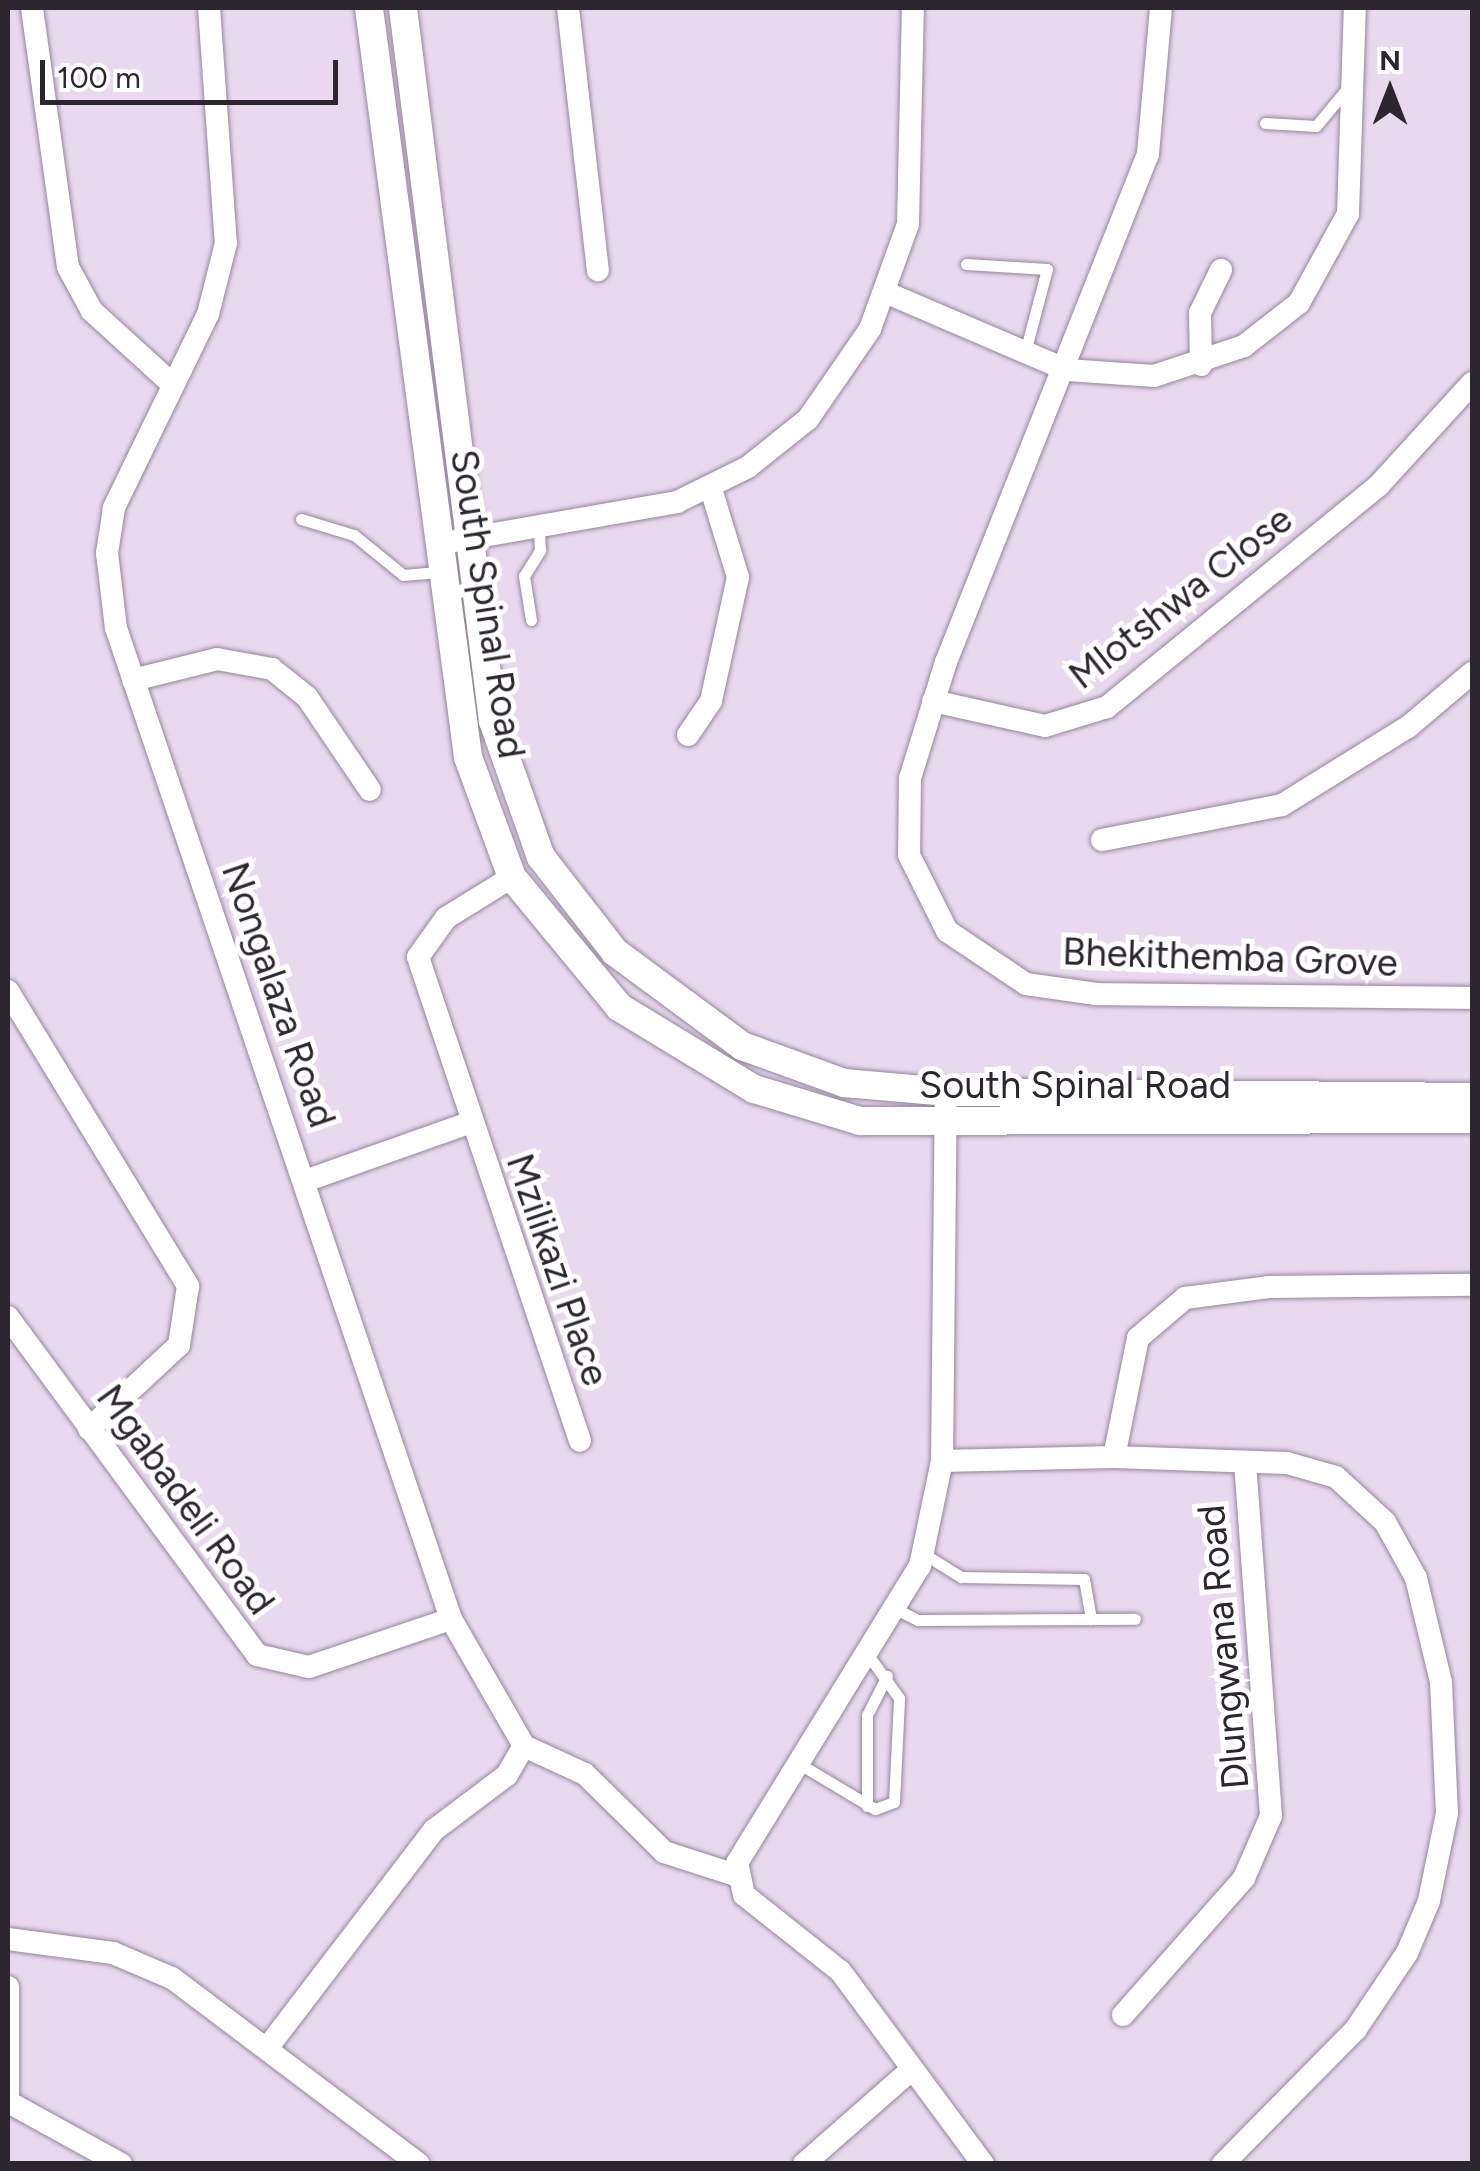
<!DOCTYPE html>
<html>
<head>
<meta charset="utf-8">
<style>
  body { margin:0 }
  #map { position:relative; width:1480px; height:2171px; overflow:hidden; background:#e8d9ef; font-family:Figtree,sans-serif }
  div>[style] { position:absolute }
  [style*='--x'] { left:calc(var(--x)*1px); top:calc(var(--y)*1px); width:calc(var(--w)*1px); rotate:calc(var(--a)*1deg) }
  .roads { filter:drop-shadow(0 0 2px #94869b) drop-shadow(0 0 2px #94869b) }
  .service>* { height:11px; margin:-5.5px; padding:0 5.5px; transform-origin:5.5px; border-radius:5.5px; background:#fff }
  .minor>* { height:22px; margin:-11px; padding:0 11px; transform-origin:11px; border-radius:11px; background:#fff }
  .tertiary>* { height:28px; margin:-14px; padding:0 14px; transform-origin:14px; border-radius:14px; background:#fff }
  span { translate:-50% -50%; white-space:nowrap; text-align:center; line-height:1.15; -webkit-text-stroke:10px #fff; paint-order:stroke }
  .street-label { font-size:38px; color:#2c262f }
  .frame { position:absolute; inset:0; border:10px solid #2c262f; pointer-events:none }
  .north { position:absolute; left:1340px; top:40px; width:100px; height:100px; -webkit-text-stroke:8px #fff; paint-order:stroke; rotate:0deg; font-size:28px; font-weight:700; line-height:40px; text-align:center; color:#2c262f }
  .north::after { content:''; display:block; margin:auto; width:35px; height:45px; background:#2c262f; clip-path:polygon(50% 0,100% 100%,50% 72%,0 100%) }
  .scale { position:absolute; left:40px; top:60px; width:298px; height:45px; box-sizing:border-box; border:5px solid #2c262f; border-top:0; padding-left:12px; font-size:30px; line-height:35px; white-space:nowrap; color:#2c262f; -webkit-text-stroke:8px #fff; paint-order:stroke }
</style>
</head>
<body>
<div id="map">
  <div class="roads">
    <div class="service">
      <i style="--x:1265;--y:123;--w:51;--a:3.4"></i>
      <i style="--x:1316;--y:126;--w:53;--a:-50.3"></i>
      <i style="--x:966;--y:264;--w:81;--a:3.5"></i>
      <i style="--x:1047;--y:269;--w:86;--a:104.8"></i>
      <i style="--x:301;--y:519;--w:55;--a:16.8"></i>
      <i style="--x:354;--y:535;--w:63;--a:39.2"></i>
      <i style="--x:403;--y:575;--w:38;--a:-5"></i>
      <i style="--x:531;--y:620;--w:45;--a:-99"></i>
      <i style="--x:524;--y:576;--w:31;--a:-58"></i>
      <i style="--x:540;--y:550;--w:21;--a:-93"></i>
      <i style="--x:924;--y:1554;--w:44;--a:31.9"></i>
      <i style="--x:961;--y:1577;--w:123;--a:0.9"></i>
      <i style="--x:1084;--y:1579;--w:41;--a:80.1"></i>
      <i style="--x:896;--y:1609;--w:25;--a:27"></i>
      <i style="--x:918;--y:1620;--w:217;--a:-0.3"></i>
      <i style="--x:798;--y:1763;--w:90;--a:30.9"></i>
      <i style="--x:875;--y:1809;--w:20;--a:-20"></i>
      <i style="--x:894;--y:1802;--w:104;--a:-87.2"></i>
      <i style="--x:899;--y:1698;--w:53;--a:-125.8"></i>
      <i style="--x:867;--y:1806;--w:91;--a:-90"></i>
      <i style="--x:867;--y:1715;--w:44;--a:-62.9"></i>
    </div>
    <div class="minor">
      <i style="--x:32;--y:8;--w:261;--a:82.1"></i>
      <i style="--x:68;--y:267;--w:50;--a:61.4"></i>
      <i style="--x:92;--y:311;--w:108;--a:42.4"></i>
      <i style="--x:209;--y:8;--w:236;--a:85.9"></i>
      <i style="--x:226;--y:243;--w:73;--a:104.2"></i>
      <i style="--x:208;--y:314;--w:216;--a:115.9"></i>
      <i style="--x:114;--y:508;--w:46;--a:98.8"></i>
      <i style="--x:107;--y:553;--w:76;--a:83.2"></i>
      <i style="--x:116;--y:628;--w:1046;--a:71.32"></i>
      <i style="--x:451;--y:1619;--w:146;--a:60.1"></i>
      <i style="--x:524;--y:1746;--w:67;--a:24.7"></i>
      <i style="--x:585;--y:1774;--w:111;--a:44.6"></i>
      <i style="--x:664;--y:1852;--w:75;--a:17.9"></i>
      <i style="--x:568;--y:8;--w:264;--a:83.5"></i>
      <i style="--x:1161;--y:8;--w:147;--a:95.1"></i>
      <i style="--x:1148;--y:154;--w:547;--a:111.68"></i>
      <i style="--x:946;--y:662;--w:121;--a:107.2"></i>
      <i style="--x:910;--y:778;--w:77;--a:90.7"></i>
      <i style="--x:909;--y:855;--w:85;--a:63.4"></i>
      <i style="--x:947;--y:931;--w:95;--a:33.9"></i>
      <i style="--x:1026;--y:984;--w:71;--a:8.1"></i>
      <i style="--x:1096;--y:994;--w:376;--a:0.6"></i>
      <i style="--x:887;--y:293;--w:196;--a:23.2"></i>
      <i style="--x:1067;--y:370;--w:87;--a:3.9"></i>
      <i style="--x:1154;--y:376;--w:95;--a:-18.4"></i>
      <i style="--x:1244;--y:346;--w:70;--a:-38"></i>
      <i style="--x:1299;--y:303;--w:102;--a:-61.2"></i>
      <i style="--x:1348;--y:214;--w:206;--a:-88.1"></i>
      <i style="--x:1201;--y:365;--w:52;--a:-91.1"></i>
      <i style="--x:1200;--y:313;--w:48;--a:-64"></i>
      <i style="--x:437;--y:544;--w:244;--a:-9.9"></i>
      <i style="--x:677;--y:502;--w:79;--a:-26.2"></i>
      <i style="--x:748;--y:467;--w:77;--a:-38.7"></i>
      <i style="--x:808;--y:419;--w:109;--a:-55.4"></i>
      <i style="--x:870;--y:329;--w:112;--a:-70.1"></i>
      <i style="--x:908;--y:224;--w:216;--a:-88.7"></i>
      <i style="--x:133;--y:680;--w:87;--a:-14"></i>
      <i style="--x:217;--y:659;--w:56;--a:10.3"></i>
      <i style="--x:272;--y:669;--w:45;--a:38.7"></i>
      <i style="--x:307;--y:697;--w:112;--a:55.9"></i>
      <i style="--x:933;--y:701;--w:115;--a:12.6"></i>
      <i style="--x:1045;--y:726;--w:65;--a:-17"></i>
      <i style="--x:1107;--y:707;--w:351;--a:-39.2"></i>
      <i style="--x:1379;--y:485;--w:138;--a:-47.6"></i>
      <i style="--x:688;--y:735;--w:41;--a:-55.9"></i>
      <i style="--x:711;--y:701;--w:127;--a:-77.7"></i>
      <i style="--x:738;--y:577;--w:92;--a:-107.1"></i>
      <i style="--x:1102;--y:840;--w:183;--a:-11"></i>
      <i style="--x:1282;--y:805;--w:148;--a:-31.8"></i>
      <i style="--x:1408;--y:727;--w:84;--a:-40.2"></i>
      <i style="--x:512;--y:877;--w:78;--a:148.2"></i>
      <i style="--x:446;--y:918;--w:48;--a:125.7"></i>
      <i style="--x:418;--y:957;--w:510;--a:71.49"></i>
      <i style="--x:8;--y:991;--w:346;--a:58.6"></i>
      <i style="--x:188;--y:1286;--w:60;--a:98.7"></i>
      <i style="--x:179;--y:1345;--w:123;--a:137"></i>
      <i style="--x:305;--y:1181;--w:174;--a:-19.5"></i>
      <i style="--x:8;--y:1317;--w:420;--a:53.6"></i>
      <i style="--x:257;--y:1655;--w:53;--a:13"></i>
      <i style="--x:309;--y:1667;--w:150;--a:-18.7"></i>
      <i style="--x:1114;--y:1457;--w:121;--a:-78.6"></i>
      <i style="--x:1138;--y:1338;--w:62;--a:-40.4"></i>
      <i style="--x:1185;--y:1298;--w:84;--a:-7.5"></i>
      <i style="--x:1268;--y:1287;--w:204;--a:-0.6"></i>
      <i style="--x:942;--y:1461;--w:357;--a:-89.4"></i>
      <i style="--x:8;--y:1939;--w:106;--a:7.6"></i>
      <i style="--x:113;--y:1953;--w:64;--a:23"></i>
      <i style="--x:172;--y:1978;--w:309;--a:37"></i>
      <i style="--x:8;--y:1987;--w:109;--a:90"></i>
      <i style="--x:1123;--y:2015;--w:183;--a:-48.5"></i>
      <i style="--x:1244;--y:1878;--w:68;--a:-66.5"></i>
      <i style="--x:1271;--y:1816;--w:355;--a:-94.2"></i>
      <i style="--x:268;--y:2047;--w:273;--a:-52.6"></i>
      <i style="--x:434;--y:1830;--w:91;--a:-37"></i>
      <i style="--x:507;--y:1775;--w:34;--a:-60"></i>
      <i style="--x:8;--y:2102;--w:129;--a:28.8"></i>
      <i style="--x:804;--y:2164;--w:141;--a:-41.3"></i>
      <i style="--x:983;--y:2164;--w:240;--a:-126.5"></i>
      <i style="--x:840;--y:1971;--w:122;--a:-141.6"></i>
      <i style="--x:744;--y:1895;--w:33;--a:-102"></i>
      <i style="--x:737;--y:1863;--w:349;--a:-58.4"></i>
      <i style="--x:920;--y:1566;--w:107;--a:-78.2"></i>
      <i style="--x:942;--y:1461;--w:172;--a:-1.3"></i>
      <i style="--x:1114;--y:1457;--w:173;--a:2"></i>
      <i style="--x:1287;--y:1463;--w:51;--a:15.9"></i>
      <i style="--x:1336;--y:1477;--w:67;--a:42.6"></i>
      <i style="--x:1385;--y:1522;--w:64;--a:61"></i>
      <i style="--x:1416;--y:1578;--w:107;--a:76.5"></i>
      <i style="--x:1441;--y:1682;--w:131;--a:87.4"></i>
      <i style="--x:1447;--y:1813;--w:90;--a:101.6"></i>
      <i style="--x:1429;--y:1901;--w:56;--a:112.9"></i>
      <i style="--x:1407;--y:1953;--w:92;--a:123.9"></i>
      <i style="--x:1356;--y:2029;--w:190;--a:134.6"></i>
    </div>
    <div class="tertiary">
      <i style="--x:369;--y:8;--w:756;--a:82.47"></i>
      <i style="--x:468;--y:757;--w:128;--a:69.9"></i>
      <i style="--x:512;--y:877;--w:168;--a:50.5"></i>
      <i style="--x:619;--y:1007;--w:158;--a:31.3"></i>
      <i style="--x:754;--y:1089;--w:111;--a:16.8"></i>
      <i style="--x:860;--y:1121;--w:612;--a:-0.19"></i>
      <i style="--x:403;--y:8;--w:719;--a:82.81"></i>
      <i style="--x:493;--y:721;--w:144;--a:70.6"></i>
      <i style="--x:541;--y:857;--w:120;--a:52.1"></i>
      <i style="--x:615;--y:952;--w:158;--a:36.5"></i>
      <i style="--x:742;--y:1046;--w:109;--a:19.9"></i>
      <i style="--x:844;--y:1083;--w:102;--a:5"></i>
      <i style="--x:946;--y:1092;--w:526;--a:0.54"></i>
    </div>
  </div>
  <div class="street-label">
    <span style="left:1181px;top:598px;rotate:-38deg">Mlotshwa Close</span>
    <span style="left:487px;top:604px;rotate:81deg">South Spinal Road</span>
    <span style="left:1230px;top:958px;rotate:2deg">Bhekithemba Grove</span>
    <span style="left:278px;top:995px;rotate:71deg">Nongalaza Road</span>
    <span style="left:1075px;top:1086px">South Spinal Road</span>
    <span style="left:557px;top:1270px;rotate:71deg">Mzilikazi Place</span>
    <span style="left:185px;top:1500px;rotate:54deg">Mgabadeli Road</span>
    <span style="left:1224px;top:1647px;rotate:-95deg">Dlungwana Road</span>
  </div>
  <div class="frame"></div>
  <div class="north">N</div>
  <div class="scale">100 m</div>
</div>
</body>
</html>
